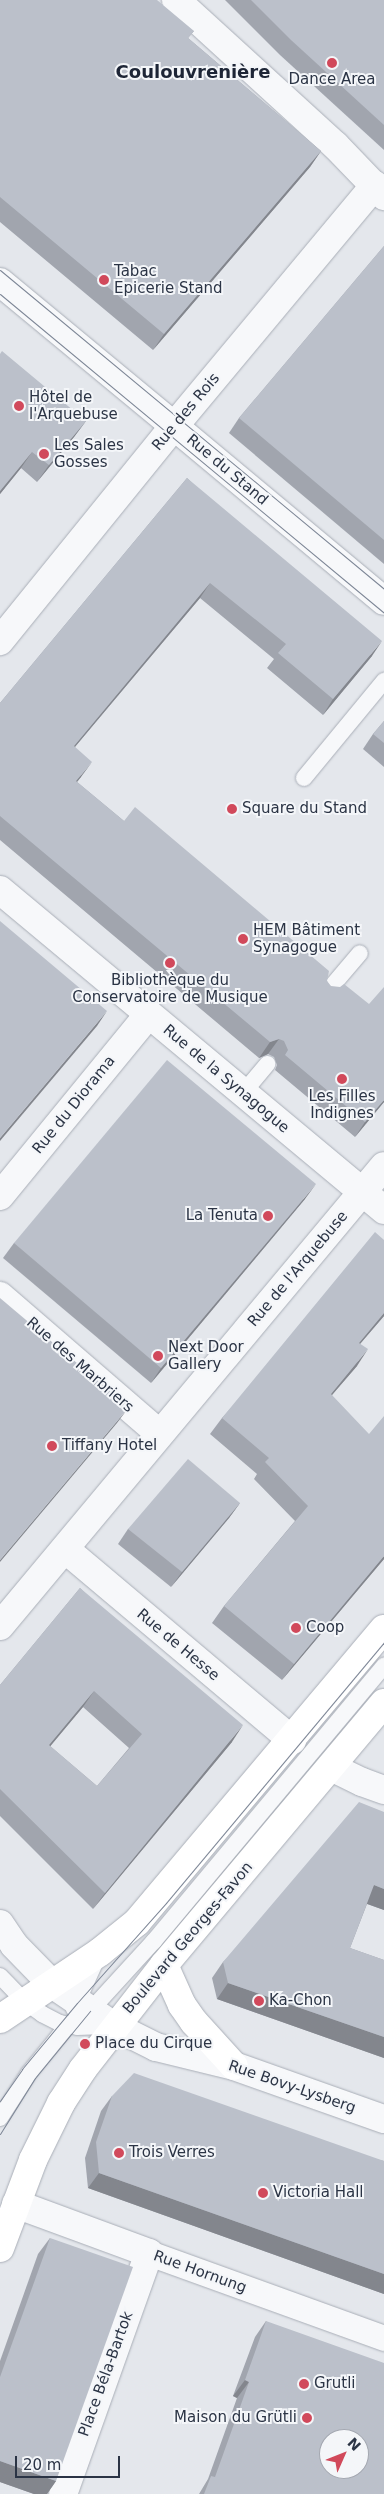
<!DOCTYPE html>
<html>
<head>
<meta charset="utf-8">
<style>
  body { margin:0 }
  #map { position:relative; width:384px; height:2494px; overflow:hidden; background:#e4e7ec; font-family:"DejaVu Sans",sans-serif }
  div>[style] { position:absolute }
  [style*='--x'] { left:calc(var(--x)*1px); top:calc(var(--y)*1px); width:calc(var(--w)*1px); rotate:calc(var(--a)*1deg) }
  .roads { filter:drop-shadow(0 0 1px #a9aeb7) drop-shadow(0 0 1px #a9aeb7) }
  .service>* { height:16px; margin:-8px; padding:0 8px; transform-origin:8px; border-radius:8px; background:#f7f8fa }
  .pedestrian>* { height:25px; margin:-12.5px; padding:0 12.5px; transform-origin:12.5px; border-radius:12.5px; background:#f7f8fa }
  .minor>* { height:28px; margin:-14px; padding:0 14px; transform-origin:14px; border-radius:14px; background:#f7f8fa }
  .tertiary>* { height:28px; margin:-14px; padding:0 14px; transform-origin:14px; border-radius:14px; background:#f7f8fa }
  .secondary>* { height:28px; margin:-14px; padding:0 14px; transform-origin:14px; border-radius:14px; background:#fff }
  .tram>* { height:1px; margin:-0.5px; padding:0 0.5px; transform-origin:0.5px; border-radius:0.5px; background:#7d8696 }
  .wall>* { inset:0; background:#a1a5ae }
  .shaded-wall>* { inset:0; background:#83868d }
  .building>* { inset:0; background:#bbc0ca }
  .dots>* { width:14px; height:14px; translate:-50% -50%; box-sizing:border-box; border:2px solid #f4f6f9; border-radius:50% }
  span { translate:-50% -50%; white-space:nowrap; text-align:center; line-height:1.15; -webkit-text-stroke:4px #f4f6f9; paint-order:stroke }
  .poi-label { font-size:15px; color:#2b3445 }
  .left { translate:0 -50%; text-align:left }
  .right { translate:-100% -50%; text-align:right }
  .street-label { font-size:15px; color:#2b3445 }
  .quarter-label { font-size:18px; color:#1d2536; font-weight:700 }
  .north { position:absolute; left:319px; top:2429px; width:50px; height:50px; box-sizing:border-box; background:#f4f6f9; border:1px solid #a4a8b1; border-radius:50%; rotate:46deg; font-size:14px; font-weight:700; line-height:20px; text-align:center; color:#2b3445 }
  .north::after { content:''; display:block; margin:auto; width:18px; height:22px; background:#d1495b; clip-path:polygon(50% 0,100% 100%,50% 72%,0 100%) }
  .scale { position:absolute; left:15px; top:2456px; width:105px; height:22px; box-sizing:border-box; border:2px solid #2b3445; border-top:0; padding-left:6px; font-size:15px; line-height:18px; white-space:nowrap; color:#2b3445; -webkit-text-stroke:4px #f4f6f9; paint-order:stroke }
</style>
</head>
<body>
<div id="map">
  <div class="roads">
    <div class="service">
      <i style="--x:304;--y:778;--w:126;--a:-50.5"></i>
      <i style="--x:326;--y:993;--w:52;--a:-49.6"></i>
      <i style="--x:243;--y:1093;--w:38;--a:-50"></i>
      <i style="--x:0;--y:1976;--w:36;--a:46"></i>
      <i style="--x:25;--y:2002;--w:21;--a:35"></i>
      <i style="--x:42;--y:2014;--w:20;--a:27"></i>
      <i style="--x:60;--y:2023;--w:17;--a:13"></i>
      <i style="--x:77;--y:2027;--w:36;--a:-2"></i>
      <i style="--x:74;--y:2009;--w:58;--a:-65.6"></i>
      <i style="--x:0;--y:2118;--w:54;--a:-57.2"></i>
      <i style="--x:29;--y:2073;--w:62;--a:-50.9"></i>
      <i style="--x:68;--y:2025;--w:26;--a:-32"></i>
      <i style="--x:90;--y:2011;--w:95;--a:-47.6"></i>
      <i style="--x:154;--y:1941;--w:359;--a:-50.1"></i>
    </div>
    <div class="pedestrian">
      <i style="--x:149;--y:2253;--w:250;--a:19.9"></i>
    </div>
    <div class="minor">
      <i style="--x:176;--y:0;--w:215;--a:42.4"></i>
      <i style="--x:335;--y:145;--w:71;--a:46.1"></i>
      <i style="--x:375;--y:185;--w:314;--a:129.8"></i>
      <i style="--x:174;--y:426;--w:273;--a:39.8"></i>
      <i style="--x:0;--y:890;--w:500;--a:39.8"></i>
      <i style="--x:0;--y:1196;--w:235;--a:-50.7"></i>
      <i style="--x:0;--y:1296;--w:211;--a:40.8"></i>
      <i style="--x:65;--y:1549;--w:297;--a:40.1"></i>
      <i style="--x:0;--y:1626;--w:599;--a:-50.15"></i>
      <i style="--x:331;--y:1767;--w:34;--a:26"></i>
      <i style="--x:362;--y:1782;--w:23;--a:20"></i>
      <i style="--x:16;--y:2204;--w:142;--a:20.2"></i>
      <i style="--x:149;--y:2253;--w:256;--a:109.6"></i>
    </div>
    <div class="tertiary">
      <i style="--x:0;--y:282;--w:226;--a:39.6"></i>
      <i style="--x:174;--y:426;--w:277;--a:129"></i>
      <i style="--x:0;--y:1924;--w:25;--a:56"></i>
      <i style="--x:14;--y:1945;--w:54;--a:45.7"></i>
      <i style="--x:52;--y:1984;--w:75;--a:34.1"></i>
      <i style="--x:114;--y:2026;--w:47;--a:26.6"></i>
      <i style="--x:156;--y:2047;--w:80;--a:13.7"></i>
      <i style="--x:234;--y:2066;--w:159;--a:19.5"></i>
    </div>
    <div class="secondary">
      <i style="--x:164;--y:1965;--w:44;--a:65.8"></i>
      <i style="--x:182;--y:2005;--w:21;--a:55"></i>
      <i style="--x:194;--y:2022;--w:59;--a:47.7"></i>
      <i style="--x:0;--y:2019;--w:120;--a:-33.8"></i>
      <i style="--x:100;--y:1952;--w:48;--a:-39"></i>
      <i style="--x:137;--y:1922;--w:383;--a:-49.9"></i>
      <i style="--x:0;--y:2248;--w:94;--a:-69.4"></i>
      <i style="--x:33;--y:2160;--w:64;--a:-63.8"></i>
      <i style="--x:61;--y:2103;--w:40;--a:-57.1"></i>
      <i style="--x:83;--y:2069;--w:132;--a:-52.1"></i>
      <i style="--x:164;--y:1965;--w:342;--a:-50"></i>
    </div>
  </div>
  <div class="tram">
    <i style="--x:0;--y:270;--w:499;--a:39.7"></i>
    <i style="--x:0;--y:294;--w:499;--a:39.7"></i>
    <i style="--x:0;--y:2101;--w:39;--a:-55"></i>
    <i style="--x:22;--y:2069;--w:86;--a:-50.2"></i>
    <i style="--x:77;--y:2003;--w:134;--a:-48.3"></i>
    <i style="--x:166;--y:1903;--w:340;--a:-50.1"></i>
    <i style="--x:0;--y:2134;--w:66;--a:-58"></i>
    <i style="--x:35;--y:2078;--w:87;--a:-50.6"></i>
  </div>
  <div class="wall">
    <i style="clip-path:polygon(0 0,194px 31px,188px 38px,321px 151px,310px 167px,153px 350px,0 222px)"></i>
    <i style="clip-path:polygon(225px 0,384px 0,384px 150px,280px 55px)"></i>
    <i style="clip-path:polygon(384px 246px,384px 564px,229px 433px,239px 418px)"></i>
    <i style="clip-path:polygon(0 354px,86px 421px,74px 437px,37px 482px,21px 468px,0 494px)"></i>
    <i style="clip-path:polygon(187px 478px,372px 656px,323px 715px,267px 668px,274px 659px,200px 598px,75px 747px,81px 777px,77px 782px,124px 821px,327px 981px,384px 1102px,355px 1137px,275px 1070px,277px 1065px,274px 1057px,268px 1054px,259px 1058px,0 840px,0 703px)"></i>
    <i style="clip-path:polygon(384px 721px,384px 767px,363px 749px,373px 734px)"></i>
    <i style="clip-path:polygon(305px 1199px,151px 1383px,3px 1258px,14px 1243px)"></i>
    <i style="clip-path:polygon(384px 1240px,384px 1316px,360px 1344px,357px 1366px,332px 1395px,384px 1559px,282px 1680px,212px 1623px,224px 1606px,295px 1521px,254px 1479px,257px 1474px,210px 1434px,222px 1418px)"></i>
    <i style="clip-path:polygon(240px 1503px,229px 1518px,171px 1587px,118px 1544px,128px 1529px)"></i>
    <i style="clip-path:polygon(evenodd,80px 1588px,232px 1742px,93px 1909px,0 1816px,0 1685px,80px 1588px,83px 1707px,129px 1748px,97px 1786px,50px 1746px,83px 1707px)"></i>
    <i style="clip-path:polygon(384px 1812px,384px 1910px,367px 1904px,350px 1948px,384px 1960px,384px 2058px,217px 1999px,212px 1978px,223px 1962px)"></i>
    <i style="clip-path:polygon(112px 2096px,384px 2161px,384px 2294px,88px 2188px,85px 2158px,101px 2111px)"></i>
    <i style="clip-path:polygon(50px 2238px,56px 2481px,47px 2494px,34px 2494px,0 2482px,0 2361px,38px 2254px)"></i>
    <i style="clip-path:polygon(266px 2321px,384px 2494px,199px 2494px,208px 2479px,237px 2398px,233px 2396px,255px 2337px)"></i>
  </div>
  <div class="shaded-wall">
    <i style="clip-path:polygon(321px 151px,310px 167px,153px 350px,164px 334px)"></i>
    <i style="clip-path:polygon(86px 421px,74px 437px,37px 482px,49px 465px)"></i>
    <i style="clip-path:polygon(32px 452px,21px 468px,0 494px,0 491px)"></i>
    <i style="clip-path:polygon(210px 583px,200px 598px,63px 761px,74px 746px)"></i>
    <i style="clip-path:polygon(382px 641px,372px 656px,323px 715px,333px 699px)"></i>
    <i style="clip-path:polygon(92px 762px,81px 777px,65px 796px,76px 781px)"></i>
    <i style="clip-path:polygon(107px 1011px,97px 1026px,0 1141px,0 1138px)"></i>
    <i style="clip-path:polygon(279px 1039px,268px 1054px,259px 1058px,270px 1042px)"></i>
    <i style="clip-path:polygon(384px 1100px,384px 1102px,355px 1137px,365px 1122px)"></i>
    <i style="clip-path:polygon(316px 1184px,305px 1199px,151px 1383px,161px 1368px)"></i>
    <i style="clip-path:polygon(384px 1313px,384px 1316px,347px 1359px,359px 1343px)"></i>
    <i style="clip-path:polygon(368px 1349px,357px 1366px,319px 1410px,331px 1394px)"></i>
    <i style="clip-path:polygon(129px 1407px,117px 1423px,0 1562px,0 1560px)"></i>
    <i style="clip-path:polygon(240px 1503px,229px 1518px,171px 1587px,182px 1572px)"></i>
    <i style="clip-path:polygon(384px 1556px,384px 1559px,282px 1680px,294px 1664px)"></i>
    <i style="clip-path:polygon(94px 1691px,83px 1707px,38px 1761px,49px 1745px)"></i>
    <i style="clip-path:polygon(243px 1725px,232px 1742px,93px 1909px,105px 1893px)"></i>
    <i style="clip-path:polygon(374px 1885px,384px 1889px,384px 1910px,362px 1902px)"></i>
    <i style="clip-path:polygon(228px 1983px,384px 2037px,384px 2058px,217px 1999px)"></i>
    <i style="clip-path:polygon(99px 2173px,384px 2274px,384px 2294px,88px 2188px)"></i>
    <i style="clip-path:polygon(245px 2380px,249px 2382px,237px 2398px,233px 2396px)"></i>
    <i style="clip-path:polygon(0 2461px,56px 2481px,47px 2494px,34px 2494px,0 2482px)"></i>
  </div>
  <div class="building">
    <i style="clip-path:polygon(0 0,157px 0,194px 31px,188px 38px,321px 151px,164px 334px,0 197px)"></i>
    <i style="clip-path:polygon(251px 0,384px 0,384px 125px,291px 40px)"></i>
    <i style="clip-path:polygon(384px 246px,384px 540px,239px 418px)"></i>
    <i style="clip-path:polygon(2px 351px,86px 421px,49px 465px,32px 452px,0 491px,0 354px)"></i>
    <i style="clip-path:polygon(187px 478px,382px 641px,333px 699px,278px 653px,286px 644px,210px 583px,74px 746px,92px 762px,76px 781px,124px 821px,135px 807px,329px 971px,327px 981px,331px 986px,340px 987px,344px 984px,369px 1004px,384px 987px,384px 1100px,365px 1122px,285px 1055px,288px 1050px,284px 1041px,279px 1039px,270px 1042px,0 816px,0 703px)"></i>
    <i style="clip-path:polygon(384px 721px,384px 743px,373px 734px)"></i>
    <i style="clip-path:polygon(0 921px,107px 1011px,0 1138px)"></i>
    <i style="clip-path:polygon(167px 1060px,316px 1184px,161px 1368px,14px 1243px)"></i>
    <i style="clip-path:polygon(375px 1232px,384px 1240px,384px 1313px,359px 1343px,368px 1349px,331px 1394px,369px 1434px,384px 1416px,384px 1556px,294px 1664px,224px 1606px,308px 1506px,265px 1462px,269px 1458px,222px 1418px)"></i>
    <i style="clip-path:polygon(0 1298px,129px 1407px,0 1560px)"></i>
    <i style="clip-path:polygon(188px 1459px,240px 1503px,182px 1572px,128px 1529px)"></i>
    <i style="clip-path:polygon(evenodd,80px 1588px,243px 1725px,105px 1893px,0 1789px,0 1685px,80px 1588px,94px 1691px,142px 1734px,97px 1786px,49px 1745px,94px 1691px)"></i>
    <i style="clip-path:polygon(359px 1802px,384px 1812px,384px 1889px,374px 1885px,350px 1948px,384px 1960px,384px 2037px,228px 1983px,223px 1962px)"></i>
    <i style="clip-path:polygon(134px 2073px,384px 2161px,384px 2274px,99px 2173px,96px 2142px,112px 2096px)"></i>
    <i style="clip-path:polygon(50px 2238px,133px 2267px,56px 2481px,0 2461px,0 2377px)"></i>
    <i style="clip-path:polygon(evenodd,266px 2321px,384px 2363px,384px 2494px,204px 2494px,211px 2476px,215px 2477px,249px 2382px,245px 2380px,266px 2321px,329px 2439px,359px 2439px,359px 2469px,329px 2469px,329px 2439px)"></i>
  </div>
  <div class="dots">
    <i style="left:332px;top:63px;background:#d1495b"></i>
    <i style="left:104px;top:280px;background:#d1495b"></i>
    <i style="left:19px;top:406px;background:#d1495b"></i>
    <i style="left:44px;top:454px;background:#d1495b"></i>
    <i style="left:232px;top:809px;background:#d1495b"></i>
    <i style="left:243px;top:939px;background:#d1495b"></i>
    <i style="left:170px;top:963px;background:#d1495b"></i>
    <i style="left:342px;top:1079px;background:#d1495b"></i>
    <i style="left:268px;top:1216px;background:#d1495b"></i>
    <i style="left:158px;top:1356px;background:#d1495b"></i>
    <i style="left:52px;top:1446px;background:#d1495b"></i>
    <i style="left:296px;top:1628px;background:#d1495b"></i>
    <i style="left:259px;top:2001px;background:#d1495b"></i>
    <i style="left:85px;top:2044px;background:#d1495b"></i>
    <i style="left:119px;top:2153px;background:#d1495b"></i>
    <i style="left:263px;top:2193px;background:#d1495b"></i>
    <i style="left:304px;top:2384px;background:#d1495b"></i>
    <i style="left:307px;top:2418px;background:#d1495b"></i>
  </div>
  <div class="poi-label">
    <span style="left:332px;top:80px">Dance Area</span>
    <span class="left" style="left:114px;top:280px">Tabac<br>Epicerie Stand</span>
    <span class="left" style="left:29px;top:406px">Hôtel de<br>l'Arquebuse</span>
    <span class="left" style="left:54px;top:454px">Les Sales<br>Gosses</span>
    <span class="left" style="left:242px;top:809px">Square du Stand</span>
    <span class="left" style="left:253px;top:939px">HEM Bâtiment<br>Synagogue</span>
    <span style="left:170px;top:989px">Bibliothèque du<br>Conservatoire de Musique</span>
    <span style="left:342px;top:1105px">Les Filles<br>Indignes</span>
    <span class="right" style="left:258px;top:1216px">La Tenuta</span>
    <span class="left" style="left:168px;top:1356px">Next Door<br>Gallery</span>
    <span class="left" style="left:62px;top:1446px">Tiffany Hotel</span>
    <span class="left" style="left:306px;top:1628px">Coop</span>
    <span class="left" style="left:269px;top:2001px">Ka-Chon</span>
    <span class="left" style="left:95px;top:2044px">Place du Cirque</span>
    <span class="left" style="left:129px;top:2153px">Trois Verres</span>
    <span class="left" style="left:273px;top:2193px">Victoria Hall</span>
    <span class="left" style="left:314px;top:2384px">Grutli</span>
    <span class="right" style="left:297px;top:2418px">Maison du Grütli</span>
  </div>
  <div class="street-label">
    <span style="left:186px;top:412px;rotate:-50deg">Rue des Rois</span>
    <span style="left:227px;top:470px;rotate:40deg">Rue du Stand</span>
    <span style="left:226px;top:1079px;rotate:40deg">Rue de la Synagogue</span>
    <span style="left:74px;top:1105px;rotate:-51deg">Rue du Diorama</span>
    <span style="left:298px;top:1269px;rotate:-50deg">Rue de l'Arquebuse</span>
    <span style="left:80px;top:1365px;rotate:41deg">Rue des Marbriers</span>
    <span style="left:178px;top:1645px;rotate:40deg">Rue de Hesse</span>
    <span style="left:188px;top:1938px;rotate:-50deg">Boulevard Georges-Favon</span>
    <span style="left:292px;top:2087px;rotate:19deg">Rue Bovy-Lysberg</span>
    <span style="left:200px;top:2272px;rotate:20deg">Rue Hornung</span>
    <span style="left:106px;top:2374px;rotate:-70deg">Place Béla-Bartok</span>
  </div>
  <div class="quarter-label">
    <span style="left:193px;top:72px">Coulouvrenière</span>
  </div>
  <div class="north">N</div>
  <div class="scale">20 m</div>
</div>
</body>
</html>
